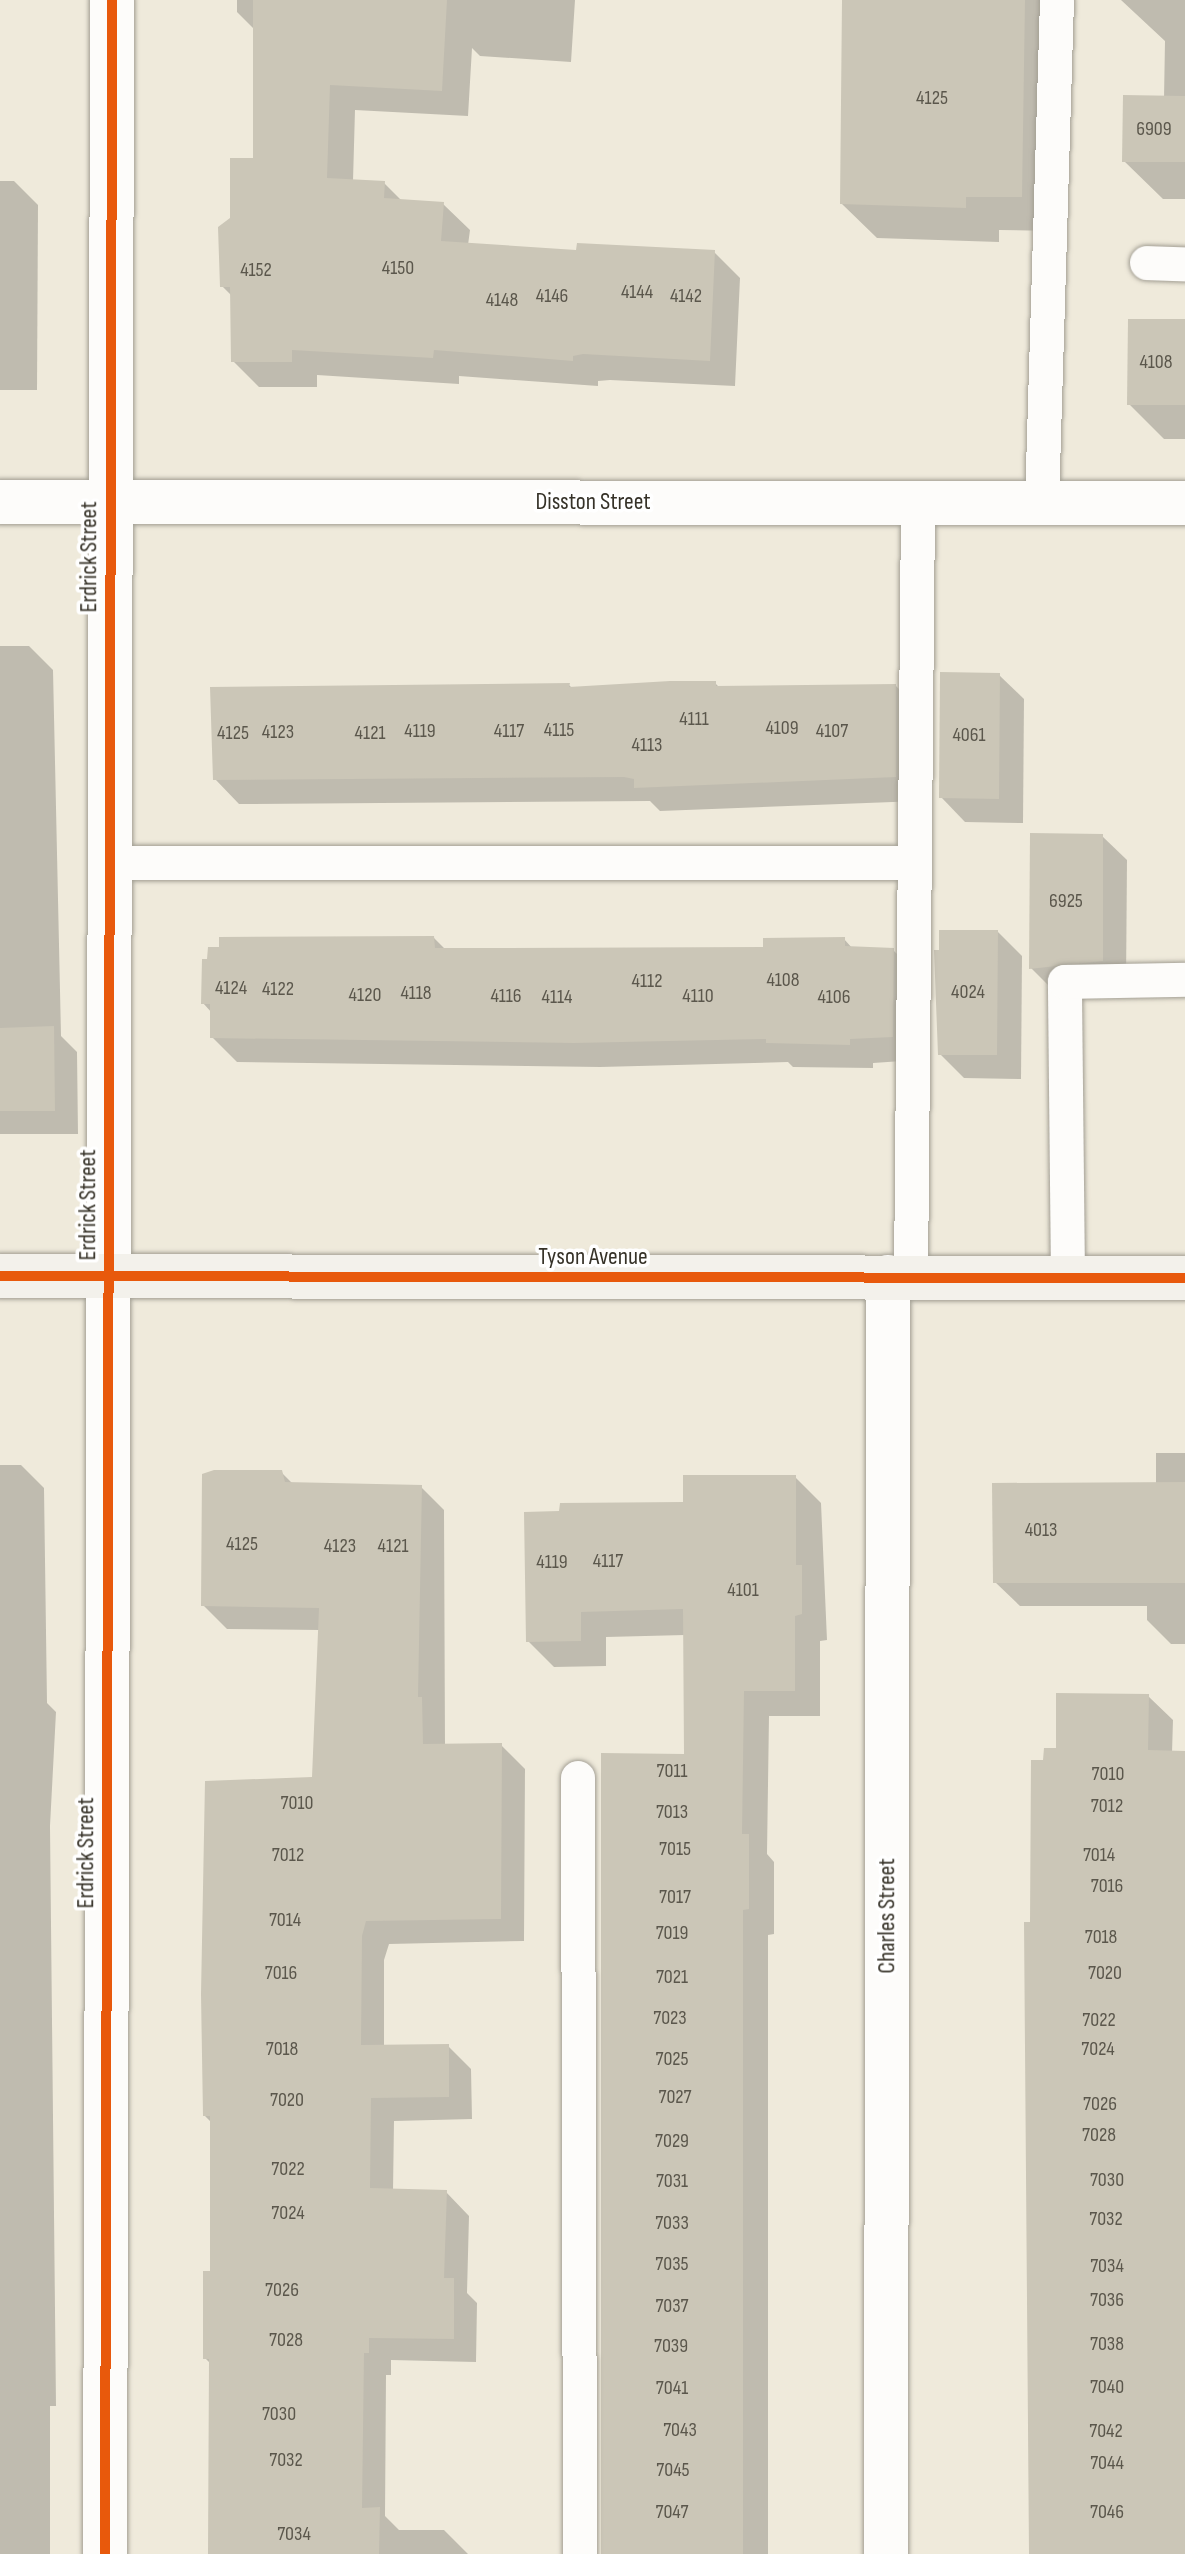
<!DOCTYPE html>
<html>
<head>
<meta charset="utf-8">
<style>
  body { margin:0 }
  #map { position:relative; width:1185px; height:2554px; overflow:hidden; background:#efeadb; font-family:"Sofia Sans Condensed",sans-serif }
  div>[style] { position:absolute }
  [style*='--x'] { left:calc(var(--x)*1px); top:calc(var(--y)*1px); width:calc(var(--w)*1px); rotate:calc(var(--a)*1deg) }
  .shadow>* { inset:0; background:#0003 }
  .building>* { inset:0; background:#cbc6b7 }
  .roads { filter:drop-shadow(0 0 2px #a39f94) drop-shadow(0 0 2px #a39f94) }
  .lane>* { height:34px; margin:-17px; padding:0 17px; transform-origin:17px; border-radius:17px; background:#fdfcfa }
  .street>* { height:44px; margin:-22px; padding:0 22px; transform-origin:22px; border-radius:22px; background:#fdfcfa }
  .secondary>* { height:44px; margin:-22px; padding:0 22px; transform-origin:22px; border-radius:22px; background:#f3f1eb }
  .cycleway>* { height:10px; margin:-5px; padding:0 5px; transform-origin:5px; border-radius:5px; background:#e8590c }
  span { translate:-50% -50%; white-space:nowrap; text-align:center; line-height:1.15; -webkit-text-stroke:7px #fff; paint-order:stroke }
  .number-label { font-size:20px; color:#5b574c }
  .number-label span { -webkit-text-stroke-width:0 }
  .street-label { font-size:24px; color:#363228 }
</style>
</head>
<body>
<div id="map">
  <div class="shadow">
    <i style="clip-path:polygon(237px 0,575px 0,571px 62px,480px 56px,472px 48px,468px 116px,355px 110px,353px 181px,384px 183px,402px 201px,443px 204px,470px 230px,468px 245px,578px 252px,714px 252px,740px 278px,735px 386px,610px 380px,598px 381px,598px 386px,459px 376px,459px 384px,317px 375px,317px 387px,259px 387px,233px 361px,233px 297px,222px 286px,232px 219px,255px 160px,255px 30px,237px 12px)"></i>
    <i style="clip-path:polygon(844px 0,1040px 0,1056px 231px,999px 230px,999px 242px,877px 238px,842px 204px)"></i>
    <i style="clip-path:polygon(1121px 0,1185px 0,1185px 199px,1163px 199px,1124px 161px,1164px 98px,1165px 41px)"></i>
    <i style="clip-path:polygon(0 181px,14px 181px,38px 205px,37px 390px,0 390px)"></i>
    <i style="clip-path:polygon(1185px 321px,1185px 439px,1164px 439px,1129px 404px)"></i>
    <i style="clip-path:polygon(0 646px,29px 646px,53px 670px,61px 1036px,77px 1052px,78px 1134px,0 1134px)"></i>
    <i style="clip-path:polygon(999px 675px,1024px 699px,1023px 823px,965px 822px,941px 797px)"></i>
    <i style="clip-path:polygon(715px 683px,720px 688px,896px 686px,920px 711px,919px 801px,660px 811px,650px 801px,239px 804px,215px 779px,569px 685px,573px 689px)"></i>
    <i style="clip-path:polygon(1102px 836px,1127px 860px,1126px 985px,1055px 992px,1031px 968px)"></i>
    <i style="clip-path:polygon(998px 932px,1022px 956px,1021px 1079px,964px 1078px,940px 1054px,936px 952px)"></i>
    <i style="clip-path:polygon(434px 938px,446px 950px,765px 949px,844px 939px,853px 949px,893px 950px,918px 975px,917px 1060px,873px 1063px,873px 1068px,793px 1067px,788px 1062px,600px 1067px,237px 1062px,212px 1037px,212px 1013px,203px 1003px)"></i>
    <i style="clip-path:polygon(1156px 1453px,1185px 1453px,1185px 1644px,1171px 1644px,1147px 1620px,1147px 1606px,1020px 1606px,995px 1582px,1156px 1484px)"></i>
    <i style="clip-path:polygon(0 1465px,21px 1465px,44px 1488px,47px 1703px,56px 1712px,50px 1826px,56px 2406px,50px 2406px,50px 2554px,0 2554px)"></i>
    <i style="clip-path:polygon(281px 1472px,293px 1484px,421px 1487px,444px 1510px,445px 1746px,501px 1745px,525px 1769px,524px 1941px,389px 1944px,384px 1960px,384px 2047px,448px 2046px,471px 2069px,472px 2119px,394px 2121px,393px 2191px,446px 2192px,469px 2216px,467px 2293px,477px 2303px,476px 2362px,391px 2360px,391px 2375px,386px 2375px,385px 2516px,399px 2530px,444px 2530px,468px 2554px,211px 2554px,211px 2364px,205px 2358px,212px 2273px,212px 2123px,205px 2116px,313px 1779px,320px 1630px,227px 1629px,203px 1605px)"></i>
    <i style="clip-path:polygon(795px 1477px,821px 1503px,827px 1640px,820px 1641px,820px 1716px,769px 1716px,767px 1854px,774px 1862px,774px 1934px,768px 1935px,768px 2554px,602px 2554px,686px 1756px,685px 1635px,606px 1637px,606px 1666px,554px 1667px,528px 1641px,685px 1504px)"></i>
    <i style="clip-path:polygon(1148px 1696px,1173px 1720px,1172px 1753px,1185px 1753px,1185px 2554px,1030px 2554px,1032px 1923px,1045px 1762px)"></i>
  </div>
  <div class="building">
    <i style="clip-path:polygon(253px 0,447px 0,442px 91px,330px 85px,327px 178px,385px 181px,384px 198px,444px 202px,441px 241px,576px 250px,577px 243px,715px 250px,710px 361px,583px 354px,573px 356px,573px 361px,434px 350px,433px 358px,292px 350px,292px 362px,231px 362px,230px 287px,220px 287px,218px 227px,230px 218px,230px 158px,253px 158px)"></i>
    <i style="clip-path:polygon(842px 0,1025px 0,1022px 197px,966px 197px,966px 208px,840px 204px)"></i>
    <i style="clip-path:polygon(1123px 95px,1185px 96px,1185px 162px,1122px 162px)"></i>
    <i style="clip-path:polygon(1128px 319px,1185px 319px,1185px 405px,1127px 405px)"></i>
    <i style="clip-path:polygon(940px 672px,1000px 673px,999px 799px,939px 798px)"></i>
    <i style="clip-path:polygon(670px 681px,716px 681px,716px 686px,896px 684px,896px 777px,634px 788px,634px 779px,624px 777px,213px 780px,210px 687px,570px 683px,569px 687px)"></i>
    <i style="clip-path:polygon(1030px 833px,1103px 834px,1103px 961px,1029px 969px)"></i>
    <i style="clip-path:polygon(939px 930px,998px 930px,997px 1055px,938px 1055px,934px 950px,939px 950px)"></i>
    <i style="clip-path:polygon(434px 936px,435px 948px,481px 948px,763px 947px,763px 938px,845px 937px,845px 946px,894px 948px,893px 1037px,850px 1039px,850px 1045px,766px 1043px,766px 1039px,574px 1043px,210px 1038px,210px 1004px,201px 1004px,202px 959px,207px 959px,208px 947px,219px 947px,219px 937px)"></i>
    <i style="clip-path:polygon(54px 1026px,55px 1111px,0 1111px,0 1028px)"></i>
    <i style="clip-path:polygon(214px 1470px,282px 1470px,285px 1482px,422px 1485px,418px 1697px,422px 1697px,423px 1744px,502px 1743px,501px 1919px,366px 1921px,362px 1936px,361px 2045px,449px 2044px,449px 2097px,371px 2098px,370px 2188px,447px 2190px,444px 2278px,454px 2278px,454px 2339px,369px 2338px,369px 2353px,364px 2353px,362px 2508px,380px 2507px,379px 2554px,208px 2554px,209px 2359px,203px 2359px,203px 2271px,210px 2271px,210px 2116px,203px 2116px,201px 1994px,205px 1781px,312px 1777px,319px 1608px,201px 1606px,202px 1474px)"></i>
    <i style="clip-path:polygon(683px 1475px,796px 1475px,796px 1565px,802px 1565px,802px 1614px,795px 1616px,795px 1691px,744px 1691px,742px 1834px,749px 1834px,749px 1909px,743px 1910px,743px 2554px,601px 2554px,601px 1753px,684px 1754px,683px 1609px,581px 1612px,581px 1641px,526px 1642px,524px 1512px,559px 1511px,560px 1503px,683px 1502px)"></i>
    <i style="clip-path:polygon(1185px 1482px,1185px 1583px,993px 1583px,992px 1483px)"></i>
    <i style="clip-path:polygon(1056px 1693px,1149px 1694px,1148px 1750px,1185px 1751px,1185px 2554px,1029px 2554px,1024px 1922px,1030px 1922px,1031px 1760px,1043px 1760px,1044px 1748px,1056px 1748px)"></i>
  </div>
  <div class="roads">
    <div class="lane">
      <i style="--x:1147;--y:263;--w:38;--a:2"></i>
      <i style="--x:1042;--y:503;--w:503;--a:-88.29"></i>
      <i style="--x:108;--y:863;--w:807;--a:0"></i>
      <i style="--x:911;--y:1278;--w:776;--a:-89.48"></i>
      <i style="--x:1068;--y:1278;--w:296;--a:-90.6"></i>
      <i style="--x:1065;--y:982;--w:120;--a:-1"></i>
      <i style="--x:578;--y:1778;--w:776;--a:89.85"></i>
    </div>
    <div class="street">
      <i style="--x:0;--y:502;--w:1185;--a:0.05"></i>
      <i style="--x:105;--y:2554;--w:2554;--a:-89.84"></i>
      <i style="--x:886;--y:2554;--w:1277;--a:-89.91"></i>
    </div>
    <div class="secondary">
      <i style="--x:0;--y:1276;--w:1185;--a:0.1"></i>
    </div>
  </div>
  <div class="cycleway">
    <i style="--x:0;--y:1276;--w:1185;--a:0.1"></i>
    <i style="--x:105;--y:2554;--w:2554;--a:-89.84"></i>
  </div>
  <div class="number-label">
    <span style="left:932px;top:98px">4125</span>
    <span style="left:1154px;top:129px">6909</span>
    <span style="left:398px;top:268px">4150</span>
    <span style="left:256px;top:270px">4152</span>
    <span style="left:637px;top:292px">4144</span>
    <span style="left:552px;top:296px">4146</span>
    <span style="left:686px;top:296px">4142</span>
    <span style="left:502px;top:300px">4148</span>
    <span style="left:1156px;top:362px">4108</span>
    <span style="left:694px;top:719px">4111</span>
    <span style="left:782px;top:728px">4109</span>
    <span style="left:559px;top:730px">4115</span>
    <span style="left:420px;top:731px">4119</span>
    <span style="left:509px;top:731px">4117</span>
    <span style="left:832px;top:731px">4107</span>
    <span style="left:278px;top:732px">4123</span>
    <span style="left:233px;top:733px">4125</span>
    <span style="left:370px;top:733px">4121</span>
    <span style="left:969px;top:735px">4061</span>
    <span style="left:647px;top:745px">4113</span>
    <span style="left:1066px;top:901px">6925</span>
    <span style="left:783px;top:980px">4108</span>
    <span style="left:647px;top:981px">4112</span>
    <span style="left:231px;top:988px">4124</span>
    <span style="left:278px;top:989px">4122</span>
    <span style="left:968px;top:992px">4024</span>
    <span style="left:416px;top:993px">4118</span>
    <span style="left:365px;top:995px">4120</span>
    <span style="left:506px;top:996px">4116</span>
    <span style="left:698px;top:996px">4110</span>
    <span style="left:557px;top:997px">4114</span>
    <span style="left:834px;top:997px">4106</span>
    <span style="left:1041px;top:1530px">4013</span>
    <span style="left:242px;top:1544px">4125</span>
    <span style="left:340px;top:1546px">4123</span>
    <span style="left:393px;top:1546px">4121</span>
    <span style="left:608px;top:1561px">4117</span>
    <span style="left:552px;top:1562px">4119</span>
    <span style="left:743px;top:1590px">4101</span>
    <span style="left:672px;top:1771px">7011</span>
    <span style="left:1108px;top:1774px">7010</span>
    <span style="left:297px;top:1803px">7010</span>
    <span style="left:1107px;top:1806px">7012</span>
    <span style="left:672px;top:1812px">7013</span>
    <span style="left:675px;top:1849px">7015</span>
    <span style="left:288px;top:1855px">7012</span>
    <span style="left:1099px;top:1855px">7014</span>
    <span style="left:1107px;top:1886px">7016</span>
    <span style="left:675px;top:1897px">7017</span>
    <span style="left:285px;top:1920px">7014</span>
    <span style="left:672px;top:1933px">7019</span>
    <span style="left:1101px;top:1937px">7018</span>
    <span style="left:281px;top:1973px">7016</span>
    <span style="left:1105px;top:1973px">7020</span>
    <span style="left:672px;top:1977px">7021</span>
    <span style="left:670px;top:2018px">7023</span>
    <span style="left:1099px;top:2020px">7022</span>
    <span style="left:282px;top:2049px">7018</span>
    <span style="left:1098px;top:2049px">7024</span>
    <span style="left:672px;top:2059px">7025</span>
    <span style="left:675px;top:2097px">7027</span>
    <span style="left:287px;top:2100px">7020</span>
    <span style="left:1100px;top:2104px">7026</span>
    <span style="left:1099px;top:2135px">7028</span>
    <span style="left:672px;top:2141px">7029</span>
    <span style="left:288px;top:2169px">7022</span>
    <span style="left:1107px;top:2180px">7030</span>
    <span style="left:672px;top:2181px">7031</span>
    <span style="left:288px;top:2213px">7024</span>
    <span style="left:1106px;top:2219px">7032</span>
    <span style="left:672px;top:2223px">7033</span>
    <span style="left:672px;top:2264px">7035</span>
    <span style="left:1107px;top:2266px">7034</span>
    <span style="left:282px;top:2290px">7026</span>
    <span style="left:1107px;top:2300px">7036</span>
    <span style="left:672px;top:2306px">7037</span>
    <span style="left:286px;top:2340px">7028</span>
    <span style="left:1107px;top:2344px">7038</span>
    <span style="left:671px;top:2346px">7039</span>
    <span style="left:1107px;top:2387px">7040</span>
    <span style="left:672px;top:2388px">7041</span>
    <span style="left:279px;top:2414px">7030</span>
    <span style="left:680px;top:2430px">7043</span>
    <span style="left:1106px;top:2431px">7042</span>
    <span style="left:286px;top:2460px">7032</span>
    <span style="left:1107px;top:2463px">7044</span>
    <span style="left:673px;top:2470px">7045</span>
    <span style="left:672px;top:2512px">7047</span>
    <span style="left:1107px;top:2512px">7046</span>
    <span style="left:294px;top:2534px">7034</span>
  </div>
  <div class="street-label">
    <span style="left:593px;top:502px">Disston Street</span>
    <span style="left:89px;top:557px;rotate:-90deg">Erdrick Street</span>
    <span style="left:88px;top:1205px;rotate:-90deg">Erdrick Street</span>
    <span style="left:593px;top:1257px">Tyson Avenue</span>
    <span style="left:86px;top:1853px;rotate:-90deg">Erdrick Street</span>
    <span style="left:887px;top:1916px;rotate:-90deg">Charles Street</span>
  </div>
</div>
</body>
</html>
